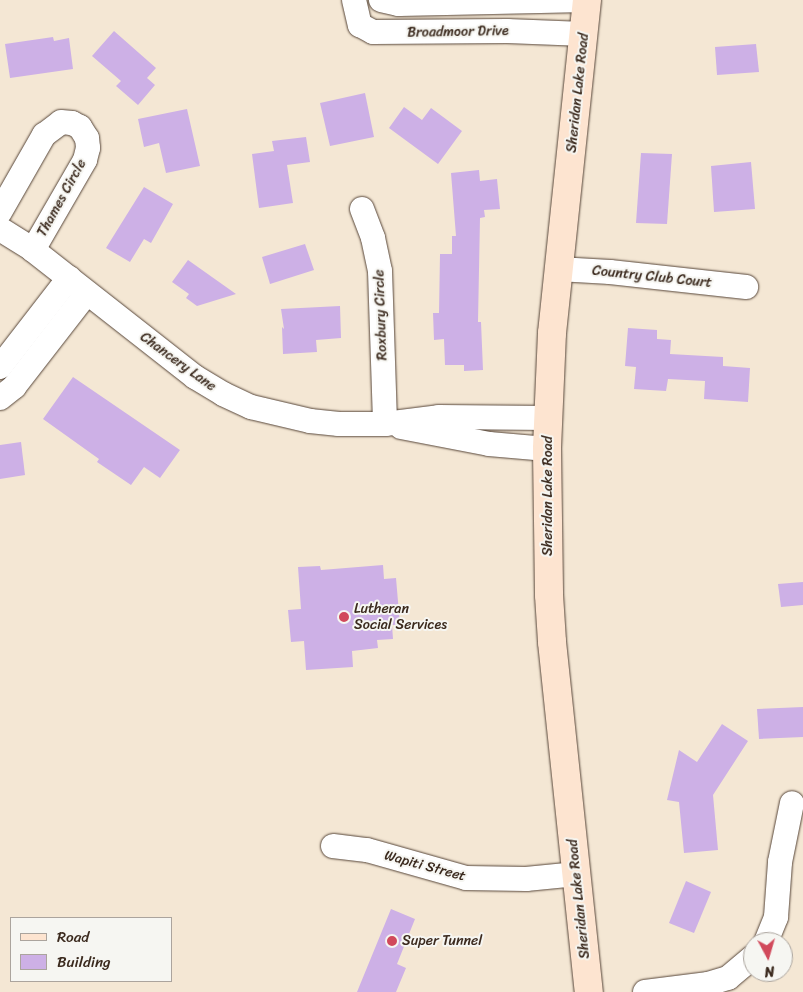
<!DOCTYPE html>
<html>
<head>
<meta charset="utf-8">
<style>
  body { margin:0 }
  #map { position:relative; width:803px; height:992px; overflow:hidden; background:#f4e7d4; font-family:Sriracha,sans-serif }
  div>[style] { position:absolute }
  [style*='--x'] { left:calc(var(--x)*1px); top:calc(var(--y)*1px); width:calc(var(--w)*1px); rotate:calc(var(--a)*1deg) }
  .building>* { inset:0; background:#cdb0e6 }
  .roads { filter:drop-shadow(0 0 1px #574639) drop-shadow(0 0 1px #574639) }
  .street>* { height:24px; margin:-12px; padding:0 12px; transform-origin:12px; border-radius:12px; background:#fff }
  .secondary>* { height:28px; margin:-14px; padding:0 14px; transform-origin:14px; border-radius:14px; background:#fde4d0 }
  .dots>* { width:14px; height:14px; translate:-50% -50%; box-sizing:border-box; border:2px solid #f6f6f2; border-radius:50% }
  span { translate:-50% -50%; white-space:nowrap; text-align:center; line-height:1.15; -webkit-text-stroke:4px #f6f6f2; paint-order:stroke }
  .street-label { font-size:14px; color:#3b2a1e }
  .poi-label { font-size:14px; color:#3b2a1e }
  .left { translate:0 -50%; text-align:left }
  .legend { position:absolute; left:10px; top:917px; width:162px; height:65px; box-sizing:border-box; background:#f6f6f2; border:1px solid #aba49d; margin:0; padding:6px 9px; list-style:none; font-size:15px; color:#3b2a1e }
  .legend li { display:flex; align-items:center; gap:10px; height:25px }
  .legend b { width:25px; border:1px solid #aba49d }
  .north { position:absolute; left:743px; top:932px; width:50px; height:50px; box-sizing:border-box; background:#f6f6f2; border:1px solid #aba49d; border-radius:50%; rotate:174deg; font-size:14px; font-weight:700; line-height:20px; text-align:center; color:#3b2a1e }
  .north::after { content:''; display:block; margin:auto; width:18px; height:22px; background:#d1495b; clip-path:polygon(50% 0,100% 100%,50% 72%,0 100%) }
</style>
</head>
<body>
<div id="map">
  <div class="building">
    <i style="clip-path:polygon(114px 31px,156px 68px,147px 78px,155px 85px,138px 105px,116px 86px,121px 81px,92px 56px)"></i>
    <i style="clip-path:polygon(53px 37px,54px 41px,69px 38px,73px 69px,10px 78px,5px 44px)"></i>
    <i style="clip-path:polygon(756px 44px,759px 72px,717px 75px,715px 47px)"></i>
    <i style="clip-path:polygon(365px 93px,374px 137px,330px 146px,320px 103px)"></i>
    <i style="clip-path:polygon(404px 107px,422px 120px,431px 108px,462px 131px,438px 164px,389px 128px)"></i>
    <i style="clip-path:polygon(187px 109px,200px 166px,166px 173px,159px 143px,144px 147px,138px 119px)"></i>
    <i style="clip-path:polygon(306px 137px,310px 162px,287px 165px,293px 203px,259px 208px,252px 154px,274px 151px,272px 141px)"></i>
    <i style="clip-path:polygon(641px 153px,672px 154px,667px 224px,636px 223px)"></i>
    <i style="clip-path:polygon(751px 162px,755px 209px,714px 212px,711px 166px)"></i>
    <i style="clip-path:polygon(479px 170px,480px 181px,497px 179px,500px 209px,484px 210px,485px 217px,480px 218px,478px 322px,481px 322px,483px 370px,464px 371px,464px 365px,445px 365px,444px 339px,434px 340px,433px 313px,439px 313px,440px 254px,452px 254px,452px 236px,456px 236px,451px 173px)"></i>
    <i style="clip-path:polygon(144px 187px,173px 204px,151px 243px,144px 239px,130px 262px,106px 248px)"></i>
    <i style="clip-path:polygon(305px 244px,314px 270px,270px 284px,262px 257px)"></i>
    <i style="clip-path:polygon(188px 260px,236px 294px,197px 306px,186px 298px,189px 294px,172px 282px)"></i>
    <i style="clip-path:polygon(340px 306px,341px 338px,316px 340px,317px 352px,283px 354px,282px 327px,284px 329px,281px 309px)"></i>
    <i style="clip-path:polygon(628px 328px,657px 330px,657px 339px,671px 340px,670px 354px,723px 357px,723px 366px,750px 368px,748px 402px,704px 399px,705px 381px,668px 379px,666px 391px,634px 389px,636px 367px,625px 366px)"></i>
    <i style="clip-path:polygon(73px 377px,180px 450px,160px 478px,144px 467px,131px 485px,97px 462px,99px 459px,43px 419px)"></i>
    <i style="clip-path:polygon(21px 442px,25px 475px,0 479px,0 445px)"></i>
    <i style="clip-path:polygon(383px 565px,384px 579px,396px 578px,400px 625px,392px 625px,393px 639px,377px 640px,378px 648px,352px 651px,353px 667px,306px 670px,304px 641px,291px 642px,288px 610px,301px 609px,298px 567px,320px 566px,321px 570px)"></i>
    <i style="clip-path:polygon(803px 582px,803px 605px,781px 607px,778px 584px)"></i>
    <i style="clip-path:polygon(803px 707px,803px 737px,759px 739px,757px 709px)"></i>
    <i style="clip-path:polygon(722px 724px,748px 741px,713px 795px,718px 850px,684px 853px,679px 802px,667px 800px,679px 750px,697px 762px)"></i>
    <i style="clip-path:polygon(686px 881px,711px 892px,694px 933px,669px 923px)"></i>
    <i style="clip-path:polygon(391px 909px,415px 919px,397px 964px,406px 968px,396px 992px,357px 992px)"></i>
  </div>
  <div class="roads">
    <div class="street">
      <i style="--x:354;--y:0;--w:26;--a:77"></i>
      <i style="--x:360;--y:25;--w:15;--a:28"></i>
      <i style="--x:373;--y:32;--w:134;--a:-0.4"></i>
      <i style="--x:507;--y:31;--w:77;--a:2.2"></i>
      <i style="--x:381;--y:0;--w:18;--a:13"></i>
      <i style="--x:399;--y:4;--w:188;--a:-1.2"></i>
      <i style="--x:362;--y:209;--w:31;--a:69"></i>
      <i style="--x:373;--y:238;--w:34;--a:78"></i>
      <i style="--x:380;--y:271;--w:153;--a:88.1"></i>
      <i style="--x:0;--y:212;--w:89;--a:-60.3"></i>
      <i style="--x:44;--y:135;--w:21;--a:-37"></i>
      <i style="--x:61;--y:122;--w:11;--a:5"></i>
      <i style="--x:72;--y:123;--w:9;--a:27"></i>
      <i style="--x:80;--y:127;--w:13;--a:58"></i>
      <i style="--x:87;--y:138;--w:10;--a:84"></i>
      <i style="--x:88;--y:148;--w:12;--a:104"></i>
      <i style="--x:85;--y:160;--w:104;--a:120"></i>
      <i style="--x:0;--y:229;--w:39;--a:32"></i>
      <i style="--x:33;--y:250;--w:206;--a:38.1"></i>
      <i style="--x:195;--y:377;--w:33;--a:31"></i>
      <i style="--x:223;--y:394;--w:31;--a:25"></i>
      <i style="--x:251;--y:407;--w:61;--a:13.3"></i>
      <i style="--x:310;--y:421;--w:29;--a:6"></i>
      <i style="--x:339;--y:424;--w:46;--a:0"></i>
      <i style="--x:385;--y:424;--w:54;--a:-7.4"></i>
      <i style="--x:439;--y:417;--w:109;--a:0.5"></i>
      <i style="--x:558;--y:269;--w:52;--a:3.3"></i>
      <i style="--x:610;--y:272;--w:137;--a:6.3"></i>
      <i style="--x:0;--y:367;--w:113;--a:-52.2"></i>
      <i style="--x:0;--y:398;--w:18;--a:-38"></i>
      <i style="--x:14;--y:387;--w:119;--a:-52.2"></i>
      <i style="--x:401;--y:427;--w:90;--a:10.9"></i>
      <i style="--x:489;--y:444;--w:58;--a:4.9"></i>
      <i style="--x:333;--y:846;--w:34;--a:7"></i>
      <i style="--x:367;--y:850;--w:103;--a:15.8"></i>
      <i style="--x:466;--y:878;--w:60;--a:1"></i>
      <i style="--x:526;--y:879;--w:51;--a:-5.6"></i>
      <i style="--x:766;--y:942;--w:27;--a:-68"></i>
      <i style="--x:776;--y:917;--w:55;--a:-85.8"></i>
      <i style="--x:780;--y:862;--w:60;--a:-78.5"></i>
      <i style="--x:645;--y:992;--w:64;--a:-7.2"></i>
      <i style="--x:708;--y:984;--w:21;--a:-17"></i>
      <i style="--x:728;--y:978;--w:33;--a:-40"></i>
    </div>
    <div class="secondary">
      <i style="--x:587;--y:0;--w:335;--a:96"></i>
      <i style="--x:552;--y:333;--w:116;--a:92.5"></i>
      <i style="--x:547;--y:449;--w:146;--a:89.2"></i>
      <i style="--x:549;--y:595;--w:47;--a:86.3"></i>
      <i style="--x:552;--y:642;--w:352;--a:84"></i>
    </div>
  </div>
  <div class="dots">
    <i style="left:344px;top:617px;background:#d1495b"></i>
    <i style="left:392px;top:941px;background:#d1495b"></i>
  </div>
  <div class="street-label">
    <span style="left:458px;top:32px;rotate:-1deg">Broadmoor Drive</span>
    <span style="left:578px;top:93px;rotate:-84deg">Sheridan Lake Road</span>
    <span style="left:62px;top:198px;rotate:-61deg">Thames Circle</span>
    <span style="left:652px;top:277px;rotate:6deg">Country Club Court</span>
    <span style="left:381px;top:315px;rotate:-92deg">Roxbury Circle</span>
    <span style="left:178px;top:362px;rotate:36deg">Chancery Lane</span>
    <span style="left:548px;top:496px;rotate:-90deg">Sheridan Lake Road</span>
    <span style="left:425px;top:866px;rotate:15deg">Wapiti Street</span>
    <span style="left:579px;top:899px;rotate:-96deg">Sheridan Lake Road</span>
  </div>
  <div class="poi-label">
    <span class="left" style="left:354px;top:617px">Lutheran<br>Social Services</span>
    <span class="left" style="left:402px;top:941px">Super Tunnel</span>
  </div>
  <ul class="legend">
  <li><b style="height:6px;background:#fde4d0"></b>Road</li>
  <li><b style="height:14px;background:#cdb0e6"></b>Building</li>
  </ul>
  <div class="north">N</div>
</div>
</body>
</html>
